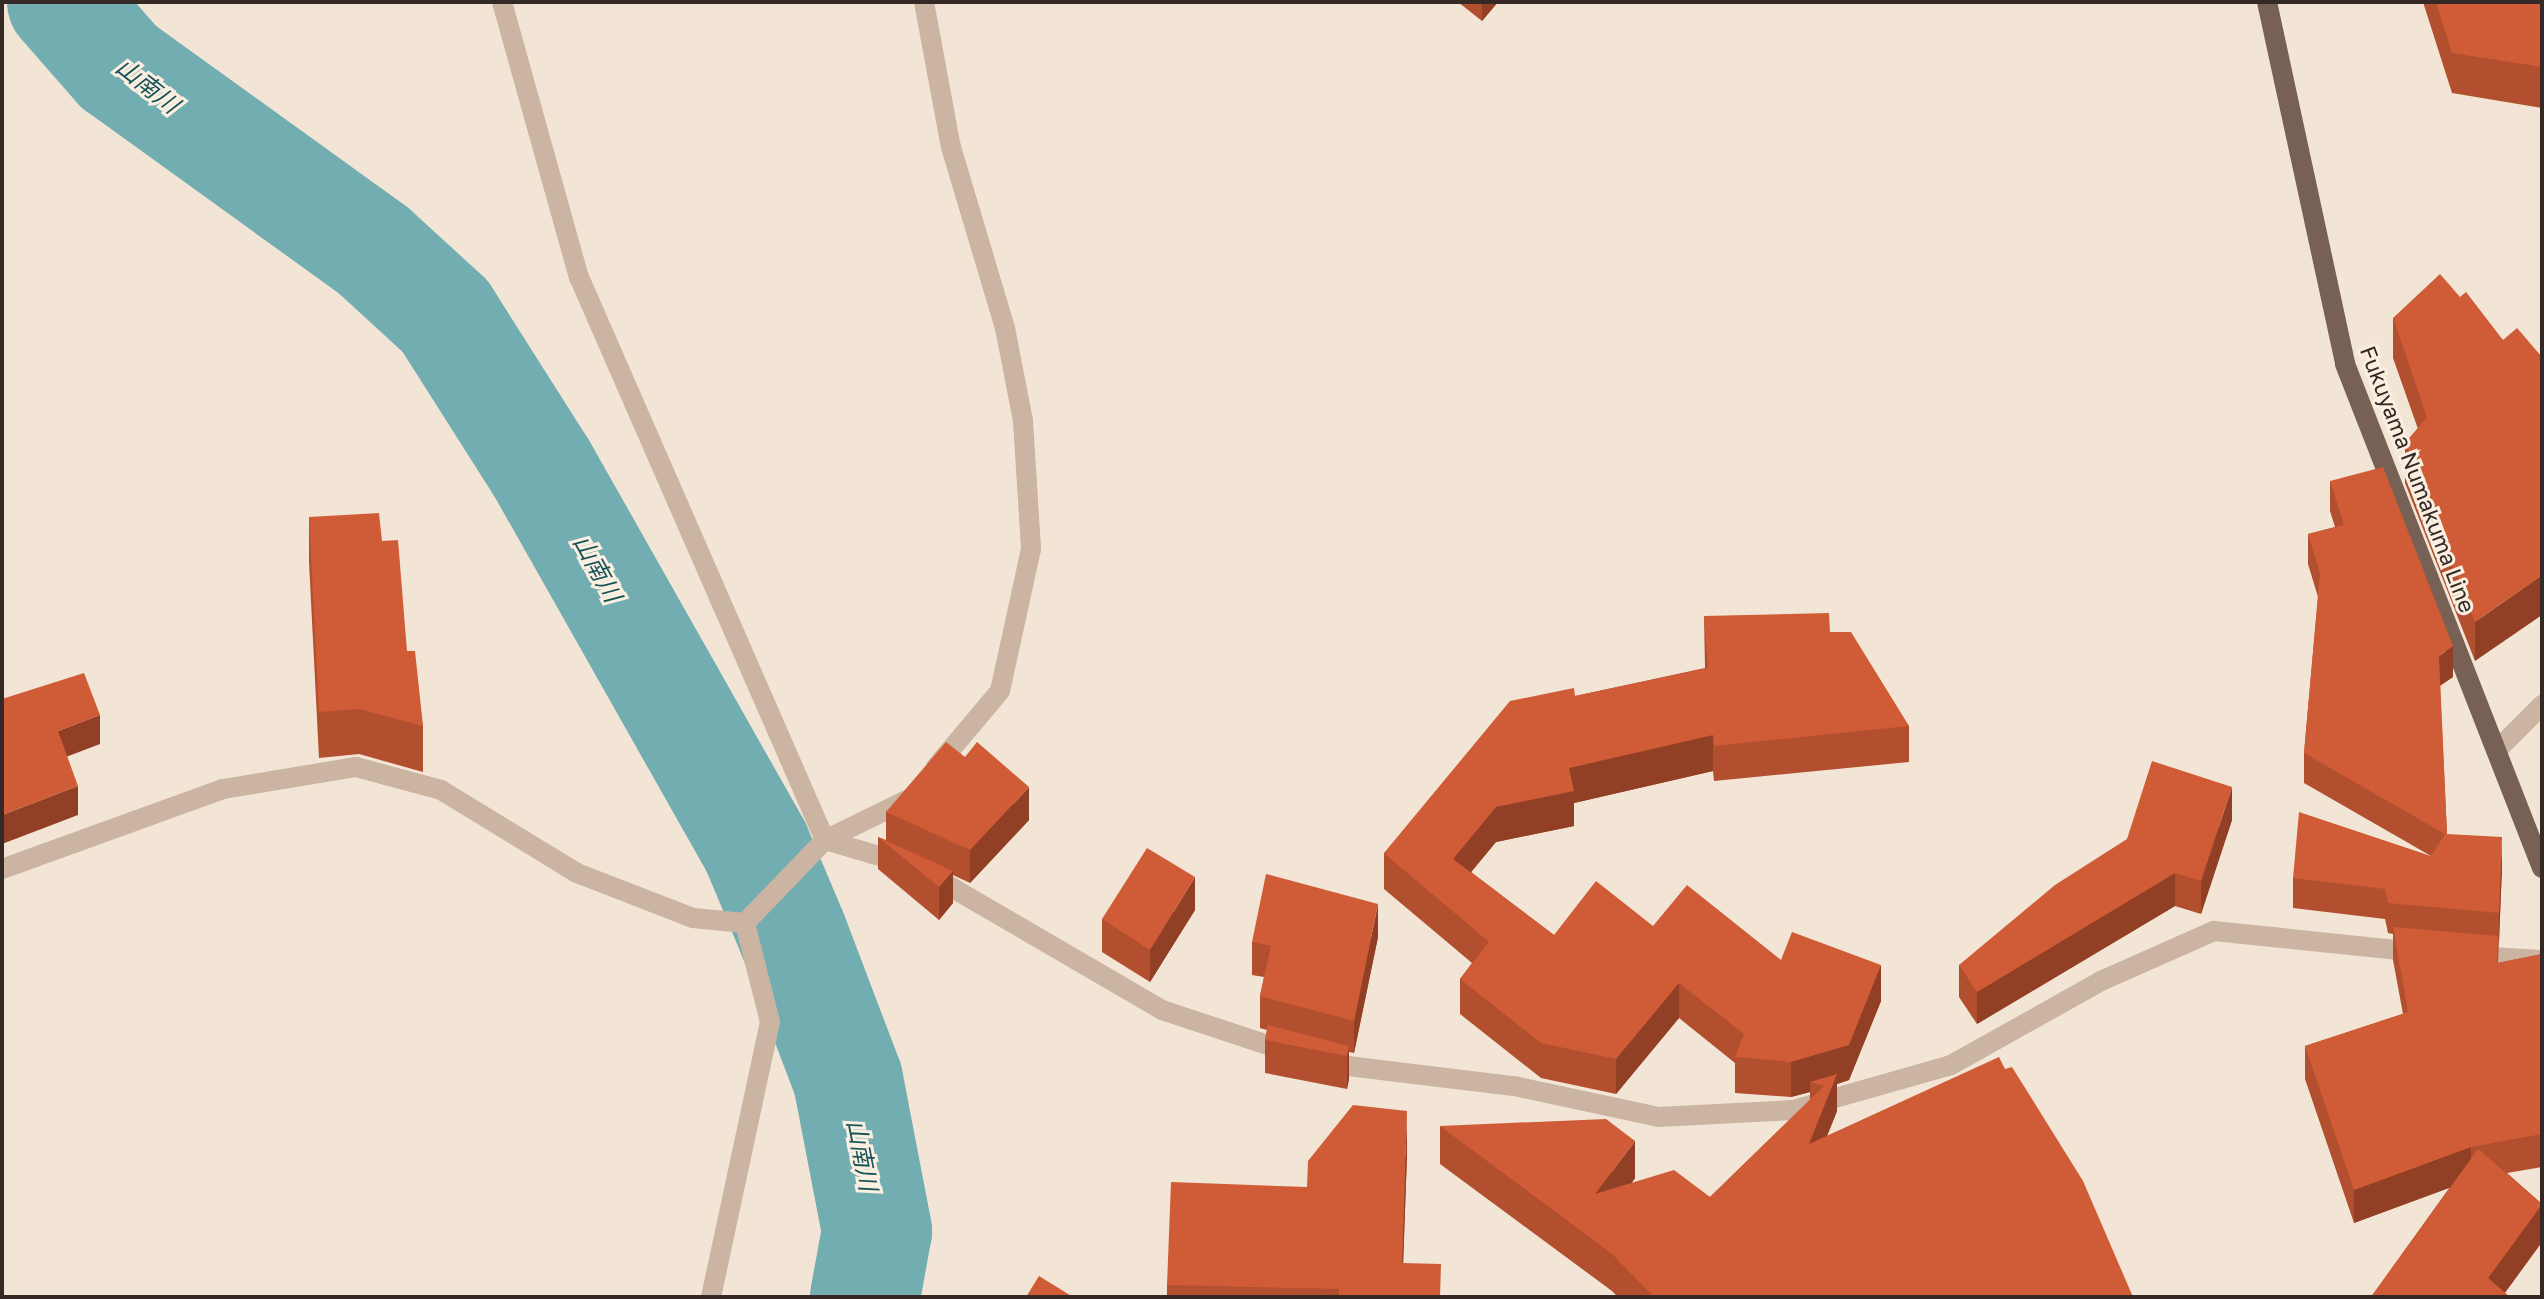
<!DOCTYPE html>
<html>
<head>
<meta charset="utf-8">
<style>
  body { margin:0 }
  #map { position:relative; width:2544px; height:1299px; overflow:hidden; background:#f2e5d5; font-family:"Golos Text","Noto Sans JP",sans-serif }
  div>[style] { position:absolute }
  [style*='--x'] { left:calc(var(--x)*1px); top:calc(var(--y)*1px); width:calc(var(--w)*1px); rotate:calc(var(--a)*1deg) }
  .river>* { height:110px; margin:-55px; padding:0 55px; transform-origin:55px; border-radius:55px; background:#72aeb1 }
  .minor>* { height:20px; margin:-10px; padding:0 10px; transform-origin:10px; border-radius:10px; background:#cbb4a1 }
  .major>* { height:20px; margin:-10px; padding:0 10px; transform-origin:10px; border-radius:10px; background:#776054 }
  .wall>* { inset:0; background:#b24f2e }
  .shaded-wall>* { inset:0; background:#914026 }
  .building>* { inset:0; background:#cf5c36 }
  span { translate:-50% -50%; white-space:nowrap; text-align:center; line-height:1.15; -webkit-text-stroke:6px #faefe1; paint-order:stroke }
  .street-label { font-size:22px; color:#342924 }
  .water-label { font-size:24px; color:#175458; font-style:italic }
  .frame { position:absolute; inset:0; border:4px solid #342924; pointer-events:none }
</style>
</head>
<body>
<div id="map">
  <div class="river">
    <i style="--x:62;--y:2;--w:86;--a:48.8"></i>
    <i style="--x:119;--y:67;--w:314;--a:35.8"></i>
    <i style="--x:374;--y:251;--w:96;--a:42.5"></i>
    <i style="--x:445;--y:316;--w:179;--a:57.6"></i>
    <i style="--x:541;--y:467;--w:437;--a:60.5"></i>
    <i style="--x:756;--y:847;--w:95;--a:67.2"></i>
    <i style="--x:793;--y:935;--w:155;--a:69.2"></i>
    <i style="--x:848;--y:1080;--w:154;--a:79.1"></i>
    <i style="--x:877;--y:1231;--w:67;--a:100.3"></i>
  </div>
  <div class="minor">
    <i style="--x:502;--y:2;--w:286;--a:74.4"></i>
    <i style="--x:579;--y:277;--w:614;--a:66.4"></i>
    <i style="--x:825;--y:840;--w:81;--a:16.4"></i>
    <i style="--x:924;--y:2;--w:147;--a:79.5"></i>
    <i style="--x:951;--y:147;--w:189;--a:73.4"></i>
    <i style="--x:1005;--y:328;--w:95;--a:79"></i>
    <i style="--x:1023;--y:421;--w:128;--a:86.4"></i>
    <i style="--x:1031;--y:549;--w:145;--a:102.3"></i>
    <i style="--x:1000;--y:691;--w:99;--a:130.1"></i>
    <i style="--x:2497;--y:750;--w:64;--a:-45"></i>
    <i style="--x:2;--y:869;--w:235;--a:-19.9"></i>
    <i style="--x:223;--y:789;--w:135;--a:-9.4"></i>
    <i style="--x:356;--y:767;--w:88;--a:15.1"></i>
    <i style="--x:441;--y:790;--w:159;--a:31.4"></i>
    <i style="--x:577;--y:873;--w:124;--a:21.2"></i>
    <i style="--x:693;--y:918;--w:52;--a:5.5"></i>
    <i style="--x:932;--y:876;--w:266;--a:30.2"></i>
    <i style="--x:1162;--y:1010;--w:134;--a:18.3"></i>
    <i style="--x:745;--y:923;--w:115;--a:-46.1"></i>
    <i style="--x:825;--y:840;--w:91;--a:-26"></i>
    <i style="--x:2474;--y:956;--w:68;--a:3.4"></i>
    <i style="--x:1323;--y:1063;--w:192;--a:6.9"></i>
    <i style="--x:1514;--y:1086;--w:148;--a:12.1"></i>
    <i style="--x:1659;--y:1117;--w:134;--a:-3"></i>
    <i style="--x:1793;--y:1110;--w:164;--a:-15.9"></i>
    <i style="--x:1951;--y:1065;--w:172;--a:-29.2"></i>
    <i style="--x:2101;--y:981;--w:124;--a:-23.9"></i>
    <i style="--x:2214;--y:931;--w:205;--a:5.9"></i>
    <i style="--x:711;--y:1297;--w:281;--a:-77.9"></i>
    <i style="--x:770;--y:1022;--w:102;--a:-104.2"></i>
  </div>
  <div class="major">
    <i style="--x:2267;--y:2;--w:370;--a:77.8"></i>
    <i style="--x:2345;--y:364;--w:541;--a:68.65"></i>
  </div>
  <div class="wall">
    <i style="clip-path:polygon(1458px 2px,1498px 2px,1482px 21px)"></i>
    <i style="clip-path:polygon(2423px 2px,2542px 2px,2542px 108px,2452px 93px)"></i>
    <i style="clip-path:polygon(2460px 297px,2503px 340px,2475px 661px,2405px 483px,2405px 443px,2418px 429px,2393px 358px,2393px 318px)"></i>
    <i style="clip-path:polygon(2330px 481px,2453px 677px,2440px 686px,2447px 834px,2502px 867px,2498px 963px,2542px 954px,2542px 1167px,2507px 1173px,2542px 1204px,2542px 1242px,2505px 1292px,2371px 1297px,2450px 1187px,2354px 1223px,2305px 1079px,2305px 1046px,2403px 1014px,2393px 960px,2393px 934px,2388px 933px,2385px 919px,2293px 908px,2293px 878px,2431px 856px,2304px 783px,2304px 753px,2318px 597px,2308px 564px,2308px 534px,2335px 527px,2330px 511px)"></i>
    <i style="clip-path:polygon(309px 517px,382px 541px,423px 726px,423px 772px,359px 754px,319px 758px,309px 562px)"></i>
    <i style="clip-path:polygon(1704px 616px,1830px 632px,1909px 726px,1909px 762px,1714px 781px,1713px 771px,1574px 803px,1574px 826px,1496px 842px,1471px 872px,1554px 935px,1653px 926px,1781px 960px,1881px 1001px,1849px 1080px,1837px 1084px,1837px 1111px,1827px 1136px,2005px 1069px,2133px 1297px,1618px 1297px,1612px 1291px,1440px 1164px,1440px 1126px,1635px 1178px,1632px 1183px,1710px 1197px,1810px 1100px,1810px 1092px,1791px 1097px,1735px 1093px,1735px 1063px,1679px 1018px,1616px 1094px,1541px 1078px,1460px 1014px,1460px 979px,1472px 963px,1384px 889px,1384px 853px,1575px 696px,1705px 668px)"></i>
    <i style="clip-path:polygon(965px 757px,1029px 820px,970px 883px,953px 875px,953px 903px,939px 920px,878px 869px,878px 837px,886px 840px,886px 812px)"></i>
    <i style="clip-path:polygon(2232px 820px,2201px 914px,2175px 906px,1977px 1024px,1959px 997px,1959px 965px)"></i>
    <i style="clip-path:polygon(1195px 910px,1150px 982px,1102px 952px,1102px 919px)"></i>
    <i style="clip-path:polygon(1378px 937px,1354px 1053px,1349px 1052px,1349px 1079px,1347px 1089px,1265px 1073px,1265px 1040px,1267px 1030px,1260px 1028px,1260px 996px,1264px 977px,1252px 975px,1252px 942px)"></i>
    <i style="clip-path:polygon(1407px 1154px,1403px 1263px,1441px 1297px,1167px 1297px,1167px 1285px)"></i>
  </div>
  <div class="shaded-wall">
    <i style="clip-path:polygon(1482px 2px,1498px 2px,1482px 21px)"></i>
    <i style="clip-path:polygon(2542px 575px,2542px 615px,2475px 661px,2475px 622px)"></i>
    <i style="clip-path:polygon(2453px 646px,2453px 677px,2439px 686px,2439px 656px)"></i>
    <i style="clip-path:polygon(100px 715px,100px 744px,58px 760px,58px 731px)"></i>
    <i style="clip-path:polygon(1713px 735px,1713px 771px,1574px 803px,1574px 826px,1496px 842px,1453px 894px,1453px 859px,1496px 807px,1569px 768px)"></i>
    <i style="clip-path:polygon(78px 786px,78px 815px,2px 844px,2px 815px)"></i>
    <i style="clip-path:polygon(1029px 787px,1029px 820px,970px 883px,970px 850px)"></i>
    <i style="clip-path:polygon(2232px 787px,2232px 820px,2201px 914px,2201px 881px)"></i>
    <i style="clip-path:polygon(2502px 837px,2502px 867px,2499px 943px,2499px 913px)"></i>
    <i style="clip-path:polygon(953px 871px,953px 903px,939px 920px,939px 887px)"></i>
    <i style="clip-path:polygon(2175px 873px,2175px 906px,1977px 1024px,1977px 992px)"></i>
    <i style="clip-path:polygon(1195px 877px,1195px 910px,1150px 982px,1150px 950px)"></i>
    <i style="clip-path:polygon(1378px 904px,1378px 937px,1354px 1053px,1354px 1021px)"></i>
    <i style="clip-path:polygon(1881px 965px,1881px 1001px,1849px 1080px,1837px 1084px,1837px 1111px,1809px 1181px,1809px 1144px,1824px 1086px,1810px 1082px,1810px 1092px,1791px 1097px,1791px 1062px)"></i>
    <i style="clip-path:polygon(1679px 983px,1679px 1018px,1616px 1094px,1616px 1059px)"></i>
    <i style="clip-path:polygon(1349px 1046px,1349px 1079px,1347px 1089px,1347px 1056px)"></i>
    <i style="clip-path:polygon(1407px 1111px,1407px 1154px,1402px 1297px,1402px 1263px)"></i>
    <i style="clip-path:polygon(1635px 1141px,1635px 1178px,1595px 1231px,1595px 1194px)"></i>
    <i style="clip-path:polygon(2471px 1147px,2471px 1180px,2354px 1223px,2354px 1190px)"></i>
    <i style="clip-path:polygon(2542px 1205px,2542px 1242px,2502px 1297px,2488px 1278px)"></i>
  </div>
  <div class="building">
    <i style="clip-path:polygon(2436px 2px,2542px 2px,2542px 67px,2452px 53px)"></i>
    <i style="clip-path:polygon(2440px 274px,2460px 297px,2466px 292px,2503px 340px,2517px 328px,2542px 357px,2542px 575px,2475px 622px,2405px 443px,2427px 417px,2393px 318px)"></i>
    <i style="clip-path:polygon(2383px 467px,2453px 646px,2439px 656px,2447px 834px,2502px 837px,2499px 913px,2388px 903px,2385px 889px,2293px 878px,2299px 812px,2431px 856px,2445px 834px,2304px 753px,2320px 573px,2308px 534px,2344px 525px,2330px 481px)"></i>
    <i style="clip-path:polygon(379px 513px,382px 541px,398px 540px,407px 651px,415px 651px,423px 726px,359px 709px,319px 712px,309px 517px)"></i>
    <i style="clip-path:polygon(1829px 613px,1830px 632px,1851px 632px,1909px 726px,1714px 746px,1713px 735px,1569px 768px,1574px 791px,1496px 807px,1453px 859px,1554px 935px,1596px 881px,1653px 926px,1687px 885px,1781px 960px,1792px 932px,1881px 965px,1849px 1045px,1791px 1062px,1735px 1057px,1744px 1034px,1679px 983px,1616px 1059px,1541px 1043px,1460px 979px,1489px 942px,1384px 853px,1510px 701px,1574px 688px,1575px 696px,1708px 668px,1704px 616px)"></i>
    <i style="clip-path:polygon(84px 673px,100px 715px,58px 731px,78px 786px,2px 815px,2px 699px)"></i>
    <i style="clip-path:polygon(946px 742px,965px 757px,977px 742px,1029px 787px,970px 850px,886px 812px)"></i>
    <i style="clip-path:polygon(2152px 761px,2232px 787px,2201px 881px,2175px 873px,1977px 992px,1959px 965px,2055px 885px,2127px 839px)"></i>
    <i style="clip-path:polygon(878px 837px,953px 871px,939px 887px)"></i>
    <i style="clip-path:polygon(1147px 848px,1195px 877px,1150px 950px,1102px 919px)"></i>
    <i style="clip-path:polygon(1266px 874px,1378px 904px,1354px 1021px,1260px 996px,1271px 946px,1252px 942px)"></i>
    <i style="clip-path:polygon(2393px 927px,2498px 936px,2497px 963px,2542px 954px,2542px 1134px,2471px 1147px,2354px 1190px,2305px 1046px,2408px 1012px)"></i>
    <i style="clip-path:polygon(1268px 1025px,1349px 1046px,1347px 1056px,1265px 1040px)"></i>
    <i style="clip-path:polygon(1999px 1057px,2005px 1069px,2012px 1067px,2083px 1181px,2133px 1297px,1654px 1297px,1612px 1254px,1440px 1126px,1606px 1119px,1635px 1141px,1595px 1194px,1674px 1170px,1710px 1197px,1824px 1086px,1810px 1082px,1837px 1074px,1809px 1144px)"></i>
    <i style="clip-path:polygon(1353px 1105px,1407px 1111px,1402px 1263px,1441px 1264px,1440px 1297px,1339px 1297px,1339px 1289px,1167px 1285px,1171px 1182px,1307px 1187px,1308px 1161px)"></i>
    <i style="clip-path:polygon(2478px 1149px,2542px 1204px,2488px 1278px,2510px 1297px,2371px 1297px)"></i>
    <i style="clip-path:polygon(1039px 1276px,1073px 1297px,1026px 1297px)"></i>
  </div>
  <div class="street-label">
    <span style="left:2418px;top:479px;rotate:69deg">Fukuyama Numakuma Line</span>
  </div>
  <div class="water-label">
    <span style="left:148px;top:85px;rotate:38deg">山南川</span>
    <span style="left:598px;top:568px;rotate:61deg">山南川</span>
    <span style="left:863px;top:1155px;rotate:79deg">山南川</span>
  </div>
  <div class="frame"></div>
</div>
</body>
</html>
